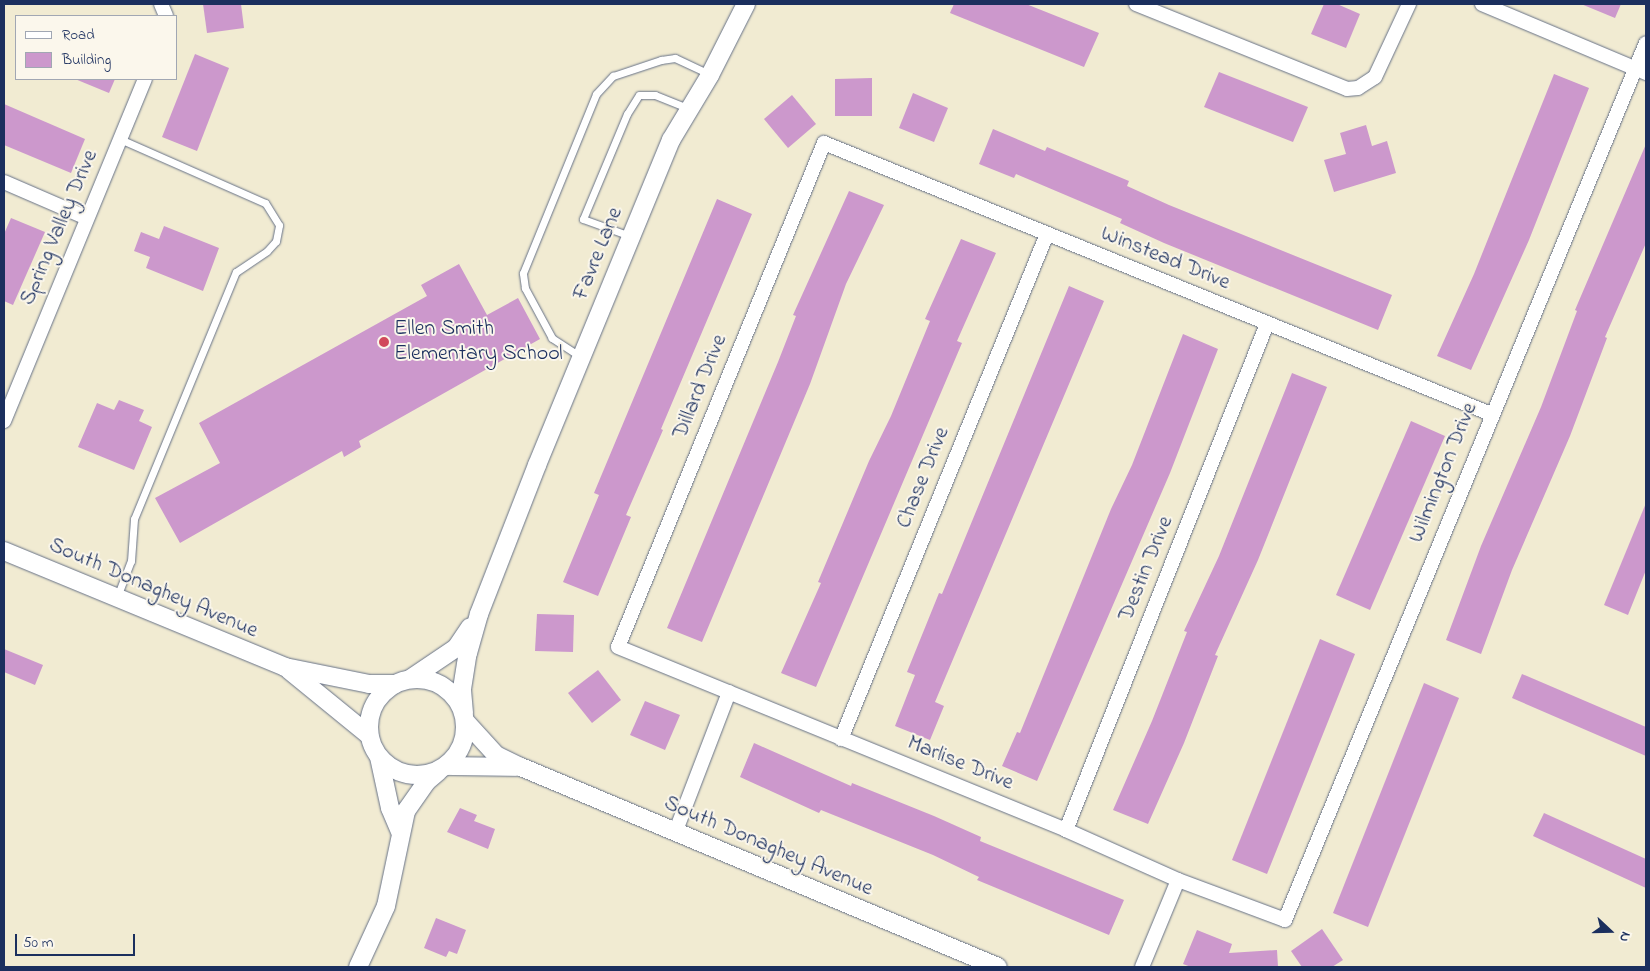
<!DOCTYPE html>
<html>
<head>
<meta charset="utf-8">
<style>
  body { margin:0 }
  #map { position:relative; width:1650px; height:971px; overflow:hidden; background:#f1ebd2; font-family:"Indie Flower",sans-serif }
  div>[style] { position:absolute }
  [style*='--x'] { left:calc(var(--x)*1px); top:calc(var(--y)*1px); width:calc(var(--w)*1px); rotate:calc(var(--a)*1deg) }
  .building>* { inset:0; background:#cc98cc }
  .roads { filter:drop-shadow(0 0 1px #667187) drop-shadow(0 0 1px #667187) }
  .service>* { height:7px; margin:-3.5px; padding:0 3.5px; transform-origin:3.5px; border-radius:3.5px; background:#fff }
  .minor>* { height:14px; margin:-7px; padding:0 7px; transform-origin:7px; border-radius:7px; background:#fff }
  .tertiary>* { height:18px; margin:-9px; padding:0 9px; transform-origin:9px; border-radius:9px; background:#fff }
  .tertiary>.ring { margin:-9px; padding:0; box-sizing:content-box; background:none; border:18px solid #fff; border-radius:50% }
  .dots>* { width:14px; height:14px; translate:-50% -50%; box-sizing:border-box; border:2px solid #fbf7ec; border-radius:50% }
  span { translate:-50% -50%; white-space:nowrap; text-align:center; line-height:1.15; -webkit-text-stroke:4px #fbf7ec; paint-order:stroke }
  .street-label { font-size:22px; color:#1b2f5e }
  .poi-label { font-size:22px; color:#1b2f5e }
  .left { translate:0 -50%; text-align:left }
  .frame { position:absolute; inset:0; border:5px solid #1b2f5e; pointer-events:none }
  .legend { position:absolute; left:15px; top:15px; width:162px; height:65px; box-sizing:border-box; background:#fbf7ec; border:1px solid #a1a7b3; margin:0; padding:6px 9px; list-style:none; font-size:15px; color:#1b2f5e }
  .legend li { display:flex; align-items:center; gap:10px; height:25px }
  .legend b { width:25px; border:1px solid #a1a7b3 }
  .north { position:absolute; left:1585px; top:906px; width:50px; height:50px; -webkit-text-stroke:4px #fbf7ec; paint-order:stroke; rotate:111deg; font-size:14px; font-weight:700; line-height:20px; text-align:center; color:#1b2f5e }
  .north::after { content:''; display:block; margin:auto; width:18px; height:22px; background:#1b2f5e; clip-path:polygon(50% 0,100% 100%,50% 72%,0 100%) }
  .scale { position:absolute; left:15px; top:934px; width:120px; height:22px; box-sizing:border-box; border:2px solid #1b2f5e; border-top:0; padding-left:6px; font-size:15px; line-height:18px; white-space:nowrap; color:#1b2f5e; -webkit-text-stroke:4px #fbf7ec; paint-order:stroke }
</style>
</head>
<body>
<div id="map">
  <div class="building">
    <i style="clip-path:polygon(203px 4px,241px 4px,244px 28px,207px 33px)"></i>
    <i style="clip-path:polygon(954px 4px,1026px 4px,1099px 33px,1084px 67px,950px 13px)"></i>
    <i style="clip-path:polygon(1324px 4px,1337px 4px,1360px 14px,1346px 48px,1311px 34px)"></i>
    <i style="clip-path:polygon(1581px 4px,1621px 4px,1615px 18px)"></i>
    <i style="clip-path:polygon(195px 54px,229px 68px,197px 151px,162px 137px)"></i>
    <i style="clip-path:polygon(1219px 72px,1308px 107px,1293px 142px,1204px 107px)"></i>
    <i style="clip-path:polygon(1554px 74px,1589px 88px,1529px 240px,1471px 370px,1437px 356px,1474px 274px)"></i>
    <i style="clip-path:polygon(872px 78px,872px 116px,835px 116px,835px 79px)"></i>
    <i style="clip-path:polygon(75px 79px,115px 79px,109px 93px)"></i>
    <i style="clip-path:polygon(913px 93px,948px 108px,934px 142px,899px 128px)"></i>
    <i style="clip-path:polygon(792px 95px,816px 124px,788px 148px,764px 119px)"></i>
    <i style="clip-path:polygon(4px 104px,85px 139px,71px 173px,4px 145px)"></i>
    <i style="clip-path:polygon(1366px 125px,1372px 146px,1387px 141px,1396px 173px,1334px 192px,1324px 160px,1346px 154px,1340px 133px)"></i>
    <i style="clip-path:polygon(993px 129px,1045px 151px,1047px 147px,1129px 181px,1127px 186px,1169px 205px,1392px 295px,1378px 330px,1164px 243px,1120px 223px,1122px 219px,1016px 174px,1014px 178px,979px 164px)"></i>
    <i style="clip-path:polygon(1646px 144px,1646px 243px,1605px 337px,1607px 338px,1570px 436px,1512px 570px,1481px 654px,1446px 640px,1481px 546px,1541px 407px,1577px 311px,1575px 310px)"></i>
    <i style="clip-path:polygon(849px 191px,884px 205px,846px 284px,810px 384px,702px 642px,667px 628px,778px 362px,796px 316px,793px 315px)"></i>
    <i style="clip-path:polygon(717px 199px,752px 214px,661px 429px,663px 430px,626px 515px,631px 517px,598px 596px,563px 582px,599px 495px,594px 493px)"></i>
    <i style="clip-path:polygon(11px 218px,45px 232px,13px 305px,4px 301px,4px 234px)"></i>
    <i style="clip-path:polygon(164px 226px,219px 248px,203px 291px,146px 268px,150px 257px,134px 251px,141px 232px,159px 239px)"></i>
    <i style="clip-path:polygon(961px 239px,996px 253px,957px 341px,962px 343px,816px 687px,781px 673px,821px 583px,818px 582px,869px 461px,891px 416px,930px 321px,925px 319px)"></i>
    <i style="clip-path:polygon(459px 264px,487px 315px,518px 298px,540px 339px,359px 441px,361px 447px,344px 457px,342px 451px,180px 543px,155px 498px,220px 463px,199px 423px,427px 296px,421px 285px)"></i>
    <i style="clip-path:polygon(1069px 286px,1104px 301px,935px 702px,944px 706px,930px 740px,895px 726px,915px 675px,907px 672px,939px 593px,942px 594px)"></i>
    <i style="clip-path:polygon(1183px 334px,1218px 349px,1170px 473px,1037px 781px,1002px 766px,1017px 732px,1020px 733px,1111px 509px,1132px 465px)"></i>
    <i style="clip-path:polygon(1292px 373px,1327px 387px,1258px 560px,1215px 655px,1218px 656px,1184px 743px,1148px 824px,1113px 810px,1152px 721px,1187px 632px,1184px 631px,1219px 556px)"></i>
    <i style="clip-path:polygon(119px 400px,144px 410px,139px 421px,152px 427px,134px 470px,78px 447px,97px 403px,114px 410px)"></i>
    <i style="clip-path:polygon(1411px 421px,1445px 436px,1370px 610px,1336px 595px)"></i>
    <i style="clip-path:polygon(1646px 503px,1646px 570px,1628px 615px,1604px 605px)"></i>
    <i style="clip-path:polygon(537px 614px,574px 615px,573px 652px,535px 651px)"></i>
    <i style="clip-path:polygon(1320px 639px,1355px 654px,1267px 874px,1232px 860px)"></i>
    <i style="clip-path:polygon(4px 649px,43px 665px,35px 685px,4px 672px)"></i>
    <i style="clip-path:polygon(598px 670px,621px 700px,592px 723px,568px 693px)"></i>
    <i style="clip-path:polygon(1522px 674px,1646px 727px,1646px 756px,1512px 698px)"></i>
    <i style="clip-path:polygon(1424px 683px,1459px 698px,1368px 927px,1333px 913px)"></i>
    <i style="clip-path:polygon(645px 701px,680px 715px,665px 750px,630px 735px)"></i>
    <i style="clip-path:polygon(754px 743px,851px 786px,852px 783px,934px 816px,981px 837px,980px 841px,1124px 900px,1109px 935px,977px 880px,979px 877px,933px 855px,821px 810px,819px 813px,740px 777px)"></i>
    <i style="clip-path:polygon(460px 808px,477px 815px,474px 821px,495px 829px,488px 849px,447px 832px)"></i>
    <i style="clip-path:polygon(1544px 813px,1646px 859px,1646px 888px,1533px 836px)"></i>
    <i style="clip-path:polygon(436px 918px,466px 930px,457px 954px,449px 951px,446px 957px,424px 948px)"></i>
    <i style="clip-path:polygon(1322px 929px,1343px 960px,1332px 967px,1302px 967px,1291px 951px)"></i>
    <i style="clip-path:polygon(1197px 930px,1232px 944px,1229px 953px,1277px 950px,1278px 967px,1191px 967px,1183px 964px)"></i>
  </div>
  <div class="roads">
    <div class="service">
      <i style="--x:630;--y:236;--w:50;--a:-160.1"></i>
      <i style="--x:583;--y:219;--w:114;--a:-67.3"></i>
      <i style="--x:627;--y:114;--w:22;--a:-58"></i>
      <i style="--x:639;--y:95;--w:16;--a:0"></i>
      <i style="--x:655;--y:95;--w:37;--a:22"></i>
      <i style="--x:581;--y:357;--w:35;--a:-147"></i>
      <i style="--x:552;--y:338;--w:57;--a:-118.4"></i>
      <i style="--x:525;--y:288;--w:15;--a:-98"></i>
      <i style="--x:523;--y:273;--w:193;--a:-67.8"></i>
      <i style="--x:596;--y:94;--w:25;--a:-47"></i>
      <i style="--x:613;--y:76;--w:51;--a:-18.4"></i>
      <i style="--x:661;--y:60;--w:14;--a:-8"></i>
      <i style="--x:675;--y:58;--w:38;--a:25"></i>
      <i style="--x:117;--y:597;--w:39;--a:-69"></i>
      <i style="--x:131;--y:561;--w:42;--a:-85.9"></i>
      <i style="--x:134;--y:519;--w:267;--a:-67.6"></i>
      <i style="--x:236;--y:272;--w:37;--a:-34"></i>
      <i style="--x:267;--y:251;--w:13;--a:-48"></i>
      <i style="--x:276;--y:241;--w:16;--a:-79"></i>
      <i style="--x:279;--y:225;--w:26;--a:-122"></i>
      <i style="--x:265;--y:203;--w:158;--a:-156.2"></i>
    </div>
    <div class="minor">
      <i style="--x:161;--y:4;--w:13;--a:67"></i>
      <i style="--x:1136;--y:4;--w:227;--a:21.9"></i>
      <i style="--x:1347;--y:89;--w:11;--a:-5"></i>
      <i style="--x:1358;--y:88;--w:20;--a:-33"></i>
      <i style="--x:1375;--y:77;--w:81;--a:-65"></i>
      <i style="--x:1482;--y:4;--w:178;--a:22.8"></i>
      <i style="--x:4;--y:182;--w:90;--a:23.4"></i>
      <i style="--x:1491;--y:414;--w:720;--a:-157.89"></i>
      <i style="--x:824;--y:143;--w:544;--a:112.23"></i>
      <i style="--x:618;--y:647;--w:484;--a:22.2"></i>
      <i style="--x:1066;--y:830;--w:123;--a:24.1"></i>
      <i style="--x:1178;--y:880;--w:114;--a:20.5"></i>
      <i style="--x:1285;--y:920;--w:948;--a:-67.63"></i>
      <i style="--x:4;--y:421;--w:370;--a:-67.6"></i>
      <i style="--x:841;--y:739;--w:545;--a:-67.81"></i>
      <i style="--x:1066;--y:830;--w:544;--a:-68.34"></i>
      <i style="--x:675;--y:833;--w:151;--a:-69"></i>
      <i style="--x:1142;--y:967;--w:94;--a:-67.5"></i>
    </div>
    <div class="tertiary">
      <i style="--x:4;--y:551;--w:304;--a:22.4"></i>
      <i style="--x:285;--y:667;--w:86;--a:11.4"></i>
      <i style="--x:369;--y:684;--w:26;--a:0"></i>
      <i style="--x:289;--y:670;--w:104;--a:39.2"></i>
      <i class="ring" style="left:369px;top:679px;width:78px;height:78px"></i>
      <i style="--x:410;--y:679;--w:55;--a:-34"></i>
      <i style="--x:456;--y:648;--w:25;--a:-56"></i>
      <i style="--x:464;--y:713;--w:24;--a:-95"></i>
      <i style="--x:462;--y:689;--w:36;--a:-81"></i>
      <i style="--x:468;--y:653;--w:41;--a:-74.2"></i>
      <i style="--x:479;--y:614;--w:160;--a:-68.7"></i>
      <i style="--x:537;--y:465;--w:352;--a:-67.6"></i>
      <i style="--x:671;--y:140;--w:76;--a:-59"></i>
      <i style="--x:710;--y:75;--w:80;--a:-63.1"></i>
      <i style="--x:466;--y:722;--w:45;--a:47.7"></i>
      <i style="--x:496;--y:755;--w:28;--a:26"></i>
      <i style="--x:521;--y:767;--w:517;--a:22.75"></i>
      <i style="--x:379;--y:757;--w:52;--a:77.8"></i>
      <i style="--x:390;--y:808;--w:25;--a:67"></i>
      <i style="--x:446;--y:766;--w:70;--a:0.8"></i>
      <i style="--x:358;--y:967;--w:67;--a:-65.3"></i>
      <i style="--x:386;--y:906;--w:97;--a:-78.1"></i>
      <i style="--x:406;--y:811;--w:35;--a:-55"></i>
      <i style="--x:426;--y:782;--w:16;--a:-40"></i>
    </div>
  </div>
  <div class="dots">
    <i style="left:384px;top:342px;background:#d1495b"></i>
  </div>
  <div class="street-label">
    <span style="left:60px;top:228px;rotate:-67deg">Spring Valley Drive</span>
    <span style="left:599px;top:254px;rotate:-68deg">Favre Lane</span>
    <span style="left:1165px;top:259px;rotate:22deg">Winstead Drive</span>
    <span style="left:701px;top:387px;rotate:-68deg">Dillard Drive</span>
    <span style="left:1444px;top:473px;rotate:-68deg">Wilmington Drive</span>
    <span style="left:924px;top:478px;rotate:-68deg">Chase Drive</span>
    <span style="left:1147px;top:569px;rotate:-68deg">Destin Drive</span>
    <span style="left:153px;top:589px;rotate:23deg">South Donaghey Avenue</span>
    <span style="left:960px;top:764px;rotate:22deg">Marlise Drive</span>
    <span style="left:768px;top:847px;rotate:23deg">South Donaghey Avenue</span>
  </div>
  <div class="poi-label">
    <span class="left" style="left:394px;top:342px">Ellen Smith<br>Elementary School</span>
  </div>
  <div class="frame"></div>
  <ul class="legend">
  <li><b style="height:6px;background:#fff"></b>Road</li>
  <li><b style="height:14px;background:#cc98cc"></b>Building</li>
  </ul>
  <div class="north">N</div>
  <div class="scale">50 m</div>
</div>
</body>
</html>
